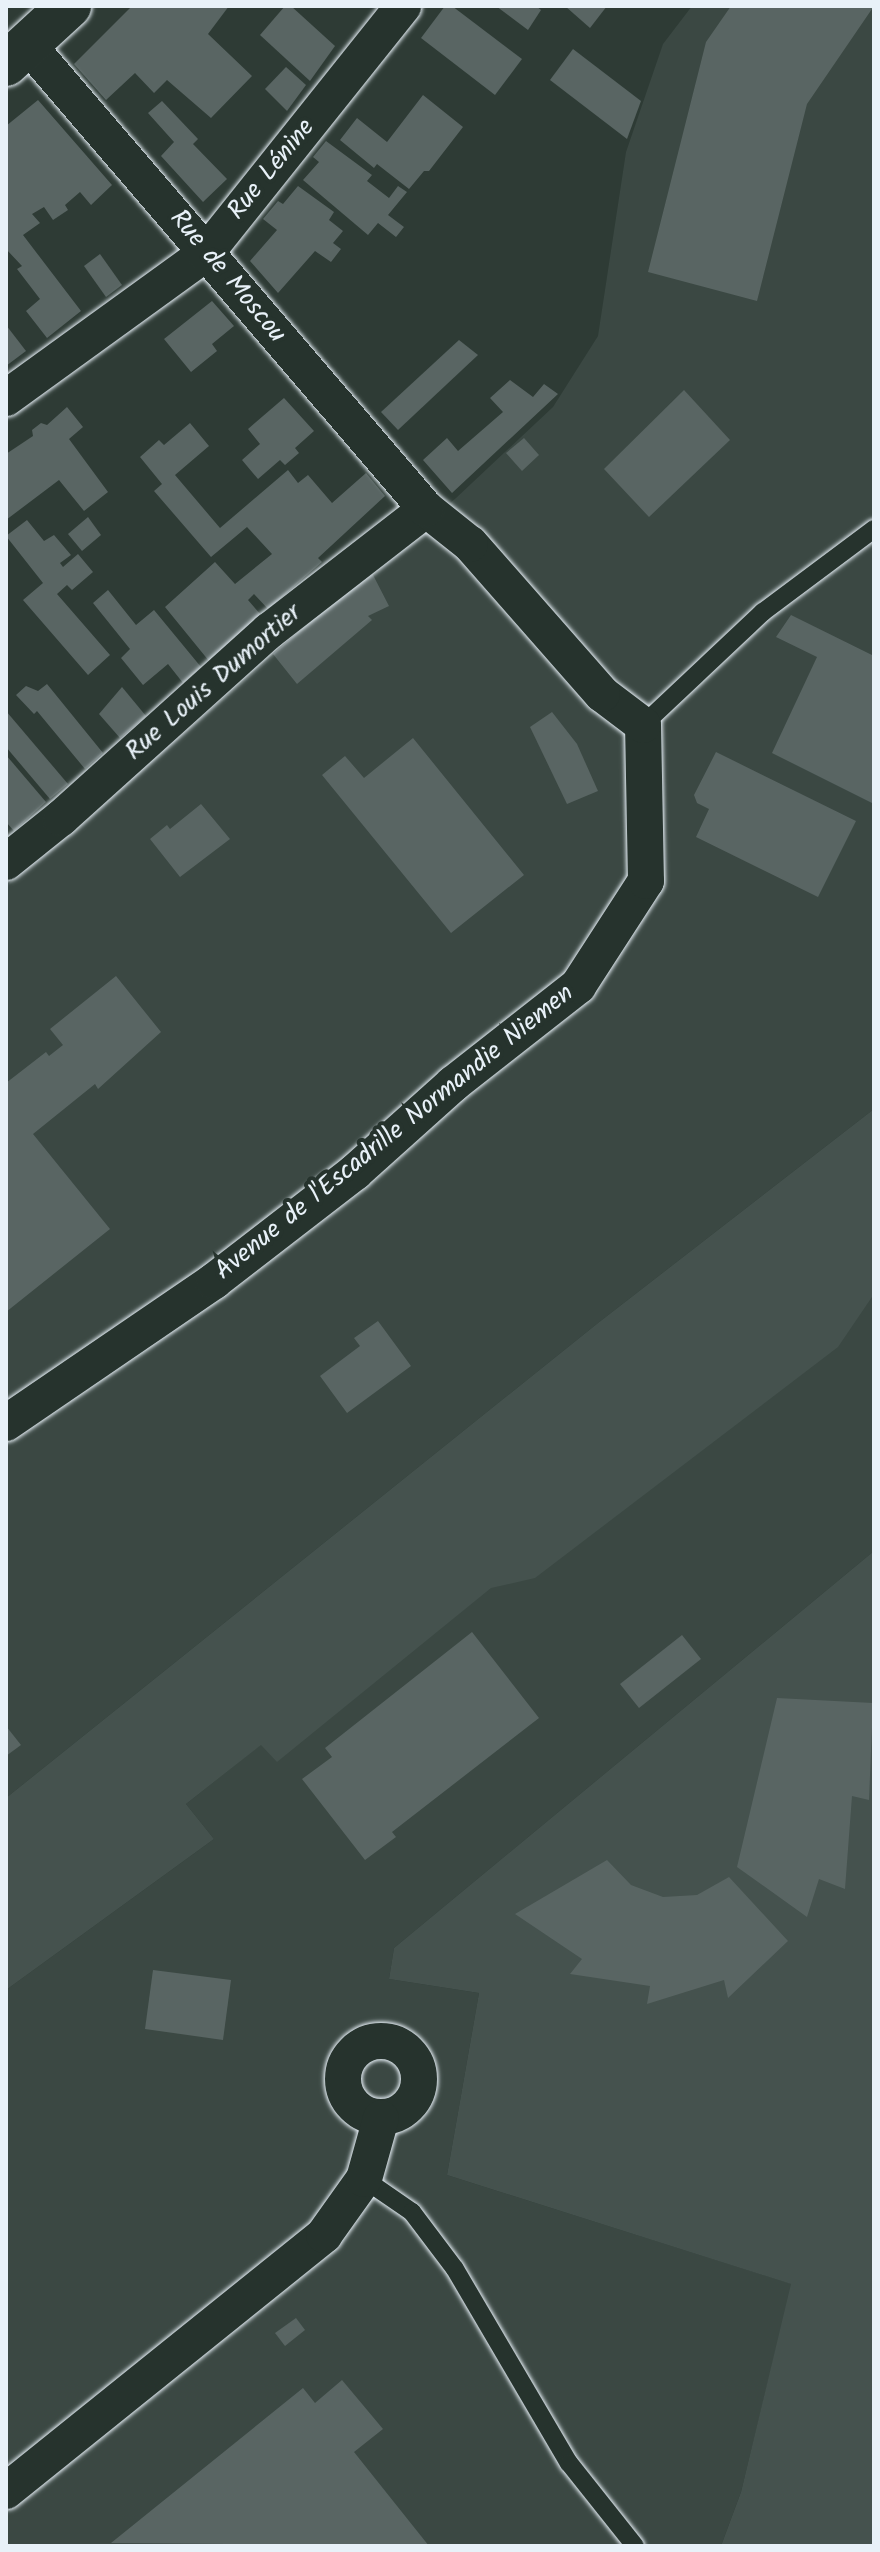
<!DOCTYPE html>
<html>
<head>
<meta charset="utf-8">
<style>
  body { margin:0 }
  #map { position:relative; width:880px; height:2552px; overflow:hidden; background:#2e3b35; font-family:Kalam,sans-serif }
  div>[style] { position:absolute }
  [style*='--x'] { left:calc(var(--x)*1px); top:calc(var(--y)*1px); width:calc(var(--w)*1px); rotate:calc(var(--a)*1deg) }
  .built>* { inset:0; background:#3b4843 }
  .green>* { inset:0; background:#45524e }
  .building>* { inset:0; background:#596563 }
  .roads { filter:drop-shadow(0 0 2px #e8f1f8) drop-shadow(0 0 2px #e8f1f8) }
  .service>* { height:18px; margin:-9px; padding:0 9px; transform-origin:9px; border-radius:9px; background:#26332d }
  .minor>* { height:36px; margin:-18px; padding:0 18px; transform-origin:18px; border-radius:18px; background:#26332d }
  .minor>.ring { margin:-18px; padding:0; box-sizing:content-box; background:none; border:36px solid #26332d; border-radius:50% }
  .secondary>* { height:44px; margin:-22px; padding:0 22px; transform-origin:22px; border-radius:22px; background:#26332d }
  span { translate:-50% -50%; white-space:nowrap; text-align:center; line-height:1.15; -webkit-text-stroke:8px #26332d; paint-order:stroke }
  .street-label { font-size:26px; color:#e8f1f8 }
  .frame { position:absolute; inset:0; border:8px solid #e8f1f8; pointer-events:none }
</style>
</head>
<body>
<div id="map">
  <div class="built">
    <i style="clip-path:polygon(692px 6px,874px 6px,874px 1109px,598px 1323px,6px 1798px,6px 886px,456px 498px,553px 407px,598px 336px,626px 152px,663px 44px)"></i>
    <i style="clip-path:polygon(874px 1291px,874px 1551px,394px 1948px,389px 1979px,479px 1993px,447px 2175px,792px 2284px,741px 2492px,721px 2546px,6px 2546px,6px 1990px,214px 1839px,186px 1804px,826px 1296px)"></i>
  </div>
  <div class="green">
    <i style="clip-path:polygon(874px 1109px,874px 1294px,838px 1347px,535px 1578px,491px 1588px,277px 1762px,261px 1745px,186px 1804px,214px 1839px,6px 1990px,6px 1798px,598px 1323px)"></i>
    <i style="clip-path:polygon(874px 1551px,874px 2546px,721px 2546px,741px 2492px,791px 2284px,447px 2175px,479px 1993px,389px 1979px,394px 1948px)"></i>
  </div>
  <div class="building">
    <i style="clip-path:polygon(132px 6px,229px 6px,208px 34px,252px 76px,211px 118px,167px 80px,154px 93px,135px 73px,106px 100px,74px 64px)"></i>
    <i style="clip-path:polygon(285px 6px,291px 6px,335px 46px,310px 81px,260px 35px)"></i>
    <i style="clip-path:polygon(445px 6px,452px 6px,522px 59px,495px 95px,421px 38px)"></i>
    <i style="clip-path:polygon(496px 6px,536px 6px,541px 10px,528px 30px)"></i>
    <i style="clip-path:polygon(565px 6px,607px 6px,590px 28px)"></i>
    <i style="clip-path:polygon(731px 6px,874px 6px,807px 104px,757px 301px,648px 272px,706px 42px)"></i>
    <i style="clip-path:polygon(573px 49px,641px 101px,627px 139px,550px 80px)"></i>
    <i style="clip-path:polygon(286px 67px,306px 85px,287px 111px,265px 89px)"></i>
    <i style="clip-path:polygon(423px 95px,463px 127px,429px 171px,424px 171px,409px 189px,377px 164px,374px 168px,340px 140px,357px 118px,387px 142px)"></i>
    <i style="clip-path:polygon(38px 100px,112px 185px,91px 205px,80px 192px,65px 205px,68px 210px,53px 220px,44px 207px,32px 214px,40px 223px,23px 235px,81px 311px,47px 338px,26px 311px,40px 299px,17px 269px,22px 266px,6px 249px,6px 126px)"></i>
    <i style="clip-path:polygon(162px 101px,198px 139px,193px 144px,227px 179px,203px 202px,161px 156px,174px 142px,148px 113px)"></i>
    <i style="clip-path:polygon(326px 141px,372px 175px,367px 181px,389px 198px,398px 186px,407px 192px,388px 215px,404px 227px,396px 237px,378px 223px,368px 235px,303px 180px,319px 162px,313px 157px)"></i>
    <i style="clip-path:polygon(298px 186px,334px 212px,329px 220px,343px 231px,333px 243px,341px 249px,331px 262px,315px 251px,278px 293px,250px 261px,277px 230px,263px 219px,278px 201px,283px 204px)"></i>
    <i style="clip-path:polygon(100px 254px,122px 285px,106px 297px,84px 266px)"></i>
    <i style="clip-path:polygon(212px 301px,234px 326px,212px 344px,217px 351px,191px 372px,164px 339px)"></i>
    <i style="clip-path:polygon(6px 325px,26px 351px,6px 366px)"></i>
    <i style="clip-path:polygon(459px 340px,478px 355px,398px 430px,381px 412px)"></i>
    <i style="clip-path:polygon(510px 380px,533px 397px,544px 384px,558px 394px,452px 493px,423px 460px,447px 438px,458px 451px,503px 412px,490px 398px)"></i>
    <i style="clip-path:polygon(684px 390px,730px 440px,649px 517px,604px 469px)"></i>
    <i style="clip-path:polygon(284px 398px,314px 431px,295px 448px,299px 453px,285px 465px,280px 460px,258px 479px,242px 460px,260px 444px,248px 429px)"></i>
    <i style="clip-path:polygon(67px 407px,83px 427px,69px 439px,108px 492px,84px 511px,59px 480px,6px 520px,6px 454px,33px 436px,32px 430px,41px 423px,47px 425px)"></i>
    <i style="clip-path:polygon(190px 423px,209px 446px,175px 475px,220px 528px,288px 470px,298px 483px,308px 475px,332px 503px,366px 473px,385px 496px,318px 558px,322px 562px,268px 609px,254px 594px,248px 600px,261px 615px,209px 661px,165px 607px,215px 562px,235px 584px,272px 554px,247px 527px,211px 557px,154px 491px,162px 484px,140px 457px,159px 440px,164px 445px)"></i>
    <i style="clip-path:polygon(524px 438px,539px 455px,522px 471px,506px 453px)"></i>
    <i style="clip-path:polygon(88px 517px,101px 535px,82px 551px,68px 534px)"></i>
    <i style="clip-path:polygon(27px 520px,44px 541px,54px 535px,71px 555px,60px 563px,63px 567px,78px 554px,93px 572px,72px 590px,67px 585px,57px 594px,110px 655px,88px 675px,23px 600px,43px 583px,6px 536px)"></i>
    <i style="clip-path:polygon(372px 573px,389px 606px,368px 616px,372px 620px,297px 684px,273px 654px,347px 590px)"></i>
    <i style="clip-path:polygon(108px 590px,136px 625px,154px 610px,201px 667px,183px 683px,168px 664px,143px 685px,121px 658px,130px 649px,93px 603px)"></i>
    <i style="clip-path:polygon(791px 615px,874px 656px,874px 804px,772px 753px,817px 657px,776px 637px)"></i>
    <i style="clip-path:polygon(47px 684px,103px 753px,85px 769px,37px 711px,34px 714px,16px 695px,26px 686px,38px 691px)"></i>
    <i style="clip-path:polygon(122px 687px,146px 716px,120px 738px,99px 714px)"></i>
    <i style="clip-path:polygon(6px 711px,68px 784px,50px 799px,6px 747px)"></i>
    <i style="clip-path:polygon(552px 712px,577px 744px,598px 791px,567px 804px,530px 727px)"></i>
    <i style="clip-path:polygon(413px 738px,524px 875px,451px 933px,322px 775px,345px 756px,364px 778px)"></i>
    <i style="clip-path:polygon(716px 752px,856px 821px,818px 897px,696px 837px,709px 809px,697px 803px,694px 795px)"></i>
    <i style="clip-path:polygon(6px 755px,46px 802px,14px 831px,6px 822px)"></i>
    <i style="clip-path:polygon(201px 804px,230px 839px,180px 877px,150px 839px,167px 825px,170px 829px)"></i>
    <i style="clip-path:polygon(116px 976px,161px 1032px,98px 1089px,95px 1084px,33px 1134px,110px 1229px,6px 1312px,6px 1083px,46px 1052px,49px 1056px,63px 1045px,50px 1029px)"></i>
    <i style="clip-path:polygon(378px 1321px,411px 1366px,347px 1413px,320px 1376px,360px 1346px,354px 1338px)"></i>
    <i style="clip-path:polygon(472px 1632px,539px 1718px,392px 1832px,396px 1837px,365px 1860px,302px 1779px,332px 1757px,325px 1748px)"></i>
    <i style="clip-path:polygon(682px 1635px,701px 1659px,639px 1708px,620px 1684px)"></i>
    <i style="clip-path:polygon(777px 1698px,873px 1703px,869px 1800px,852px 1796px,845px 1889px,819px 1879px,807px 1917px,737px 1867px)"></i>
    <i style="clip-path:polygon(6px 1726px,21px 1745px,6px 1756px)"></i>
    <i style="clip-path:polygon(607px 1860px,631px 1885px,663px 1897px,697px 1895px,729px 1877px,788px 1941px,728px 1998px,724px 1980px,647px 2004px,650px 1986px,570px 1974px,582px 1959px,515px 1914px)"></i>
    <i style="clip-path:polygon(153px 1970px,231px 1980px,223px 2040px,145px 2029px)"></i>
    <i style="clip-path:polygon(296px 2318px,305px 2330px,285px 2346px,275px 2333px)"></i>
    <i style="clip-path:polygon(342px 2380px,383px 2429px,354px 2452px,429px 2546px,111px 2543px,303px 2388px,315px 2403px)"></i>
  </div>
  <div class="roads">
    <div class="service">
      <i style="--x:643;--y:725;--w:165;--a:-43.3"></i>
      <i style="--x:763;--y:612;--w:139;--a:-36.8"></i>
      <i style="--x:364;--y:2179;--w:58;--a:34.5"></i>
      <i style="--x:412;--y:2212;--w:71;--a:53"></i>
      <i style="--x:455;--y:2269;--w:225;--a:59.6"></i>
      <i style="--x:569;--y:2463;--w:106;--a:51.5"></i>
    </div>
    <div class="minor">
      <i style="--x:6;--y:398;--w:247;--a:-35.9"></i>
      <i style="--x:206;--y:253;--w:316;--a:-51.4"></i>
      <i style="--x:6;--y:862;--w:70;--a:-38.7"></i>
      <i style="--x:61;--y:818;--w:280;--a:-42"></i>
      <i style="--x:269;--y:631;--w:199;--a:-37.8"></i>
      <i style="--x:6;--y:1423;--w:252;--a:-34.3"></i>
      <i style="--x:214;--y:1281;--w:178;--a:-37.7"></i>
      <i style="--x:355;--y:1172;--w:132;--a:-41.9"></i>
      <i style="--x:453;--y:1084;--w:159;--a:-38.1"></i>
      <i style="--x:578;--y:986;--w:125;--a:-57.1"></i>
      <i style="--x:646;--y:881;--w:156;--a:-91.1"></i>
      <i style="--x:643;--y:725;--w:51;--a:-142.9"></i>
      <i style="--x:602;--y:694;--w:200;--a:-131.3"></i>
      <i style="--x:470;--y:544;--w:56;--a:-141.5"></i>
      <i style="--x:426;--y:509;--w:611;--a:-130.62"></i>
      <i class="ring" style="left:343px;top:2041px;width:40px;height:40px"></i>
      <i style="--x:6;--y:2491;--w:408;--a:-38.8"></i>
      <i style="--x:324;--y:2235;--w:69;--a:-54.5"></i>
      <i style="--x:364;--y:2179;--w:63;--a:-74.4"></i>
    </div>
    <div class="secondary">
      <i style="--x:6;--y:64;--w:86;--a:-42.6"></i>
    </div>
  </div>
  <div class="street-label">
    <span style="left:272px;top:170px;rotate:-51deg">Rue Lénine</span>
    <span style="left:227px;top:277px;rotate:50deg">Rue de Moscou</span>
    <span style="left:214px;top:683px;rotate:-41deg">Rue Louis Dumortier</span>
    <span style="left:395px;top:1133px;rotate:-39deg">Avenue de l'Escadrille Normandie Niemen</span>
  </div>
  <div class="frame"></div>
</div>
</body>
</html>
